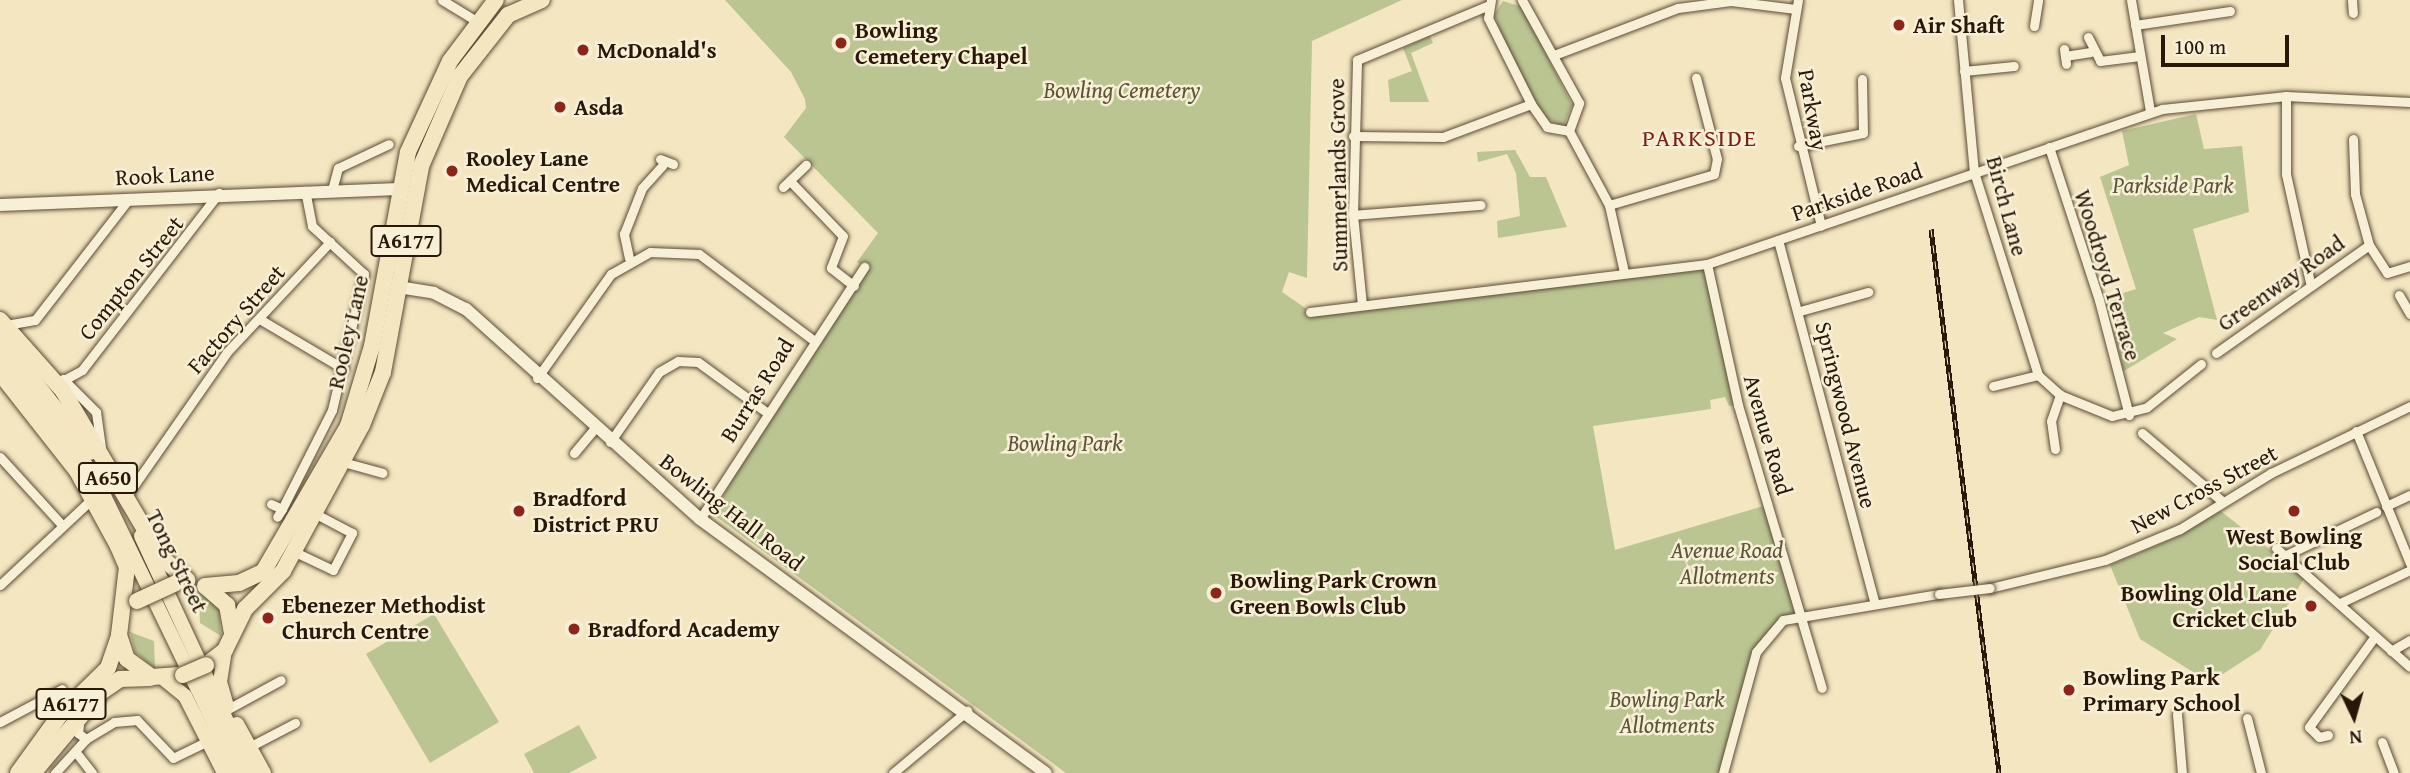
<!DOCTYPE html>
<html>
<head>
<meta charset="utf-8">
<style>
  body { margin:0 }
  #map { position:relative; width:2410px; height:773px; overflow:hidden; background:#f3e6c0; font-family:"Gentium Book Plus",serif }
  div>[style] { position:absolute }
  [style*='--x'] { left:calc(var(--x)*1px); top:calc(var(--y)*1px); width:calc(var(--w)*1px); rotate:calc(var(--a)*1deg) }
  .green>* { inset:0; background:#bac592 }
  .roads { filter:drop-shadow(0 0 2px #5c4b36) drop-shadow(0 0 2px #5c4b36) }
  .street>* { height:9px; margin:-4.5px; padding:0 4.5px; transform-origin:4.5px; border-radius:4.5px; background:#f7efd6 }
  .secondary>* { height:12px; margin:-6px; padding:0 6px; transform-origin:6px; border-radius:6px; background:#f7efd6 }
  .primary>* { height:14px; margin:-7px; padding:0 7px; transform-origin:7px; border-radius:7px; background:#f3e6c0 }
  .highway>* { height:16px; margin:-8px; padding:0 8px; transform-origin:8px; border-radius:8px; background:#f3e6c0 }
  .rail>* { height:5px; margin-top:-2.5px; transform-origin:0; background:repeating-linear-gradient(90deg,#f7efd6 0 8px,#291708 0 16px); box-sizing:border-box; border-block:2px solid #291708 }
  .bridges { filter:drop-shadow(0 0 2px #5c4b36) drop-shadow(0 0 2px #5c4b36) }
  .street-bridge>* { height:9px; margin:-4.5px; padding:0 4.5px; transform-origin:4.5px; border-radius:4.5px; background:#f7efd6 }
  .highway-bridge>* { height:16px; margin:-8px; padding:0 8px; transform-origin:8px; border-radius:8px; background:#f3e6c0 }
  .dots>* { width:19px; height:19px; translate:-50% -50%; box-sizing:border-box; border:4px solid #f7efd6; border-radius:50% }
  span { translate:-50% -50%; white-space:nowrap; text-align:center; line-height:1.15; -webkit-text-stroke:5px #f7efd6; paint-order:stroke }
  .shield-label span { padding:2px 5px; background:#f7efd6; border:2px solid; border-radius:5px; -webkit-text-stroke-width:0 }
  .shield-label { font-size:21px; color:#291708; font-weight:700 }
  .poi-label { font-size:23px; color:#291708; font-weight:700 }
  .left { translate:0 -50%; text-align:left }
  .right { translate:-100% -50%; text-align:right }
  .park-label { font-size:23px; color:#5c5438; font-style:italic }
  .street-label { font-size:23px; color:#291708 }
  .neighbourhood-label { font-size:24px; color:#7a1f14; letter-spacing:2px }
  .north { position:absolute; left:2319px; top:682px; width:70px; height:70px; -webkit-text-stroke:5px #f7efd6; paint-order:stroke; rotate:175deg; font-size:19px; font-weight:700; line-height:28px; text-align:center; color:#291708 }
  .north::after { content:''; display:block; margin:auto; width:24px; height:32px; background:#291708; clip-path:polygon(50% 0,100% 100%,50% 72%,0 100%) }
  .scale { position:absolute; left:2161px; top:35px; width:128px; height:32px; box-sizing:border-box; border:4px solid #291708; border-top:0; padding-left:9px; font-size:21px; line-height:24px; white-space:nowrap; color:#291708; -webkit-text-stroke:5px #f7efd6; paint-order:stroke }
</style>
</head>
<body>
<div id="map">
  <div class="green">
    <i style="clip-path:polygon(725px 0,1402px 0,1312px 41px,1307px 278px,1289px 272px,1282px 292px,1311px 312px,1707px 264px,1738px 405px,1729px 406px,1725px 397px,1710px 400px,1711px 409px,1593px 426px,1615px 550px,1767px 505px,1800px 615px,1783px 620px,1756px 652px,1723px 773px,1066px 773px,714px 515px,766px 412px,866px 268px,857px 262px,878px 233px,784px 137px,806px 108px,805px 99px,791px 72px)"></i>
    <i style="clip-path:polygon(1503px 1px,1522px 7px,1572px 105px,1563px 127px,1544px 117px,1505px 42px,1494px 15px)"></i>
    <i style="clip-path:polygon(1430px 36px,1433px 43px,1411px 53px,1429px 102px,1390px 102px,1388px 80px,1412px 71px,1403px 48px)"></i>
    <i style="clip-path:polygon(2196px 114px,2204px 149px,2242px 146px,2249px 212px,2193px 229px,2217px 320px,2199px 317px,2163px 333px,2177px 339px,2124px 371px,2104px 299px,2136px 289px,2100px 177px,2129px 165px,2122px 131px)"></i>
    <i style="clip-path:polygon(1515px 150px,1530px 177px,1546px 177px,1567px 227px,1498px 238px,1497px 221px,1520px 216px,1516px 173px,1507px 154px,1478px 162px,1477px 152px)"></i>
    <i style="clip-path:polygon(2218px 509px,2305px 577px,2260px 650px,2215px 679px,2201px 677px,2140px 639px,2110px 565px,2177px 537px)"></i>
    <i style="clip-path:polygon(199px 593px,219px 608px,221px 636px,200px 623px)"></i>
    <i style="clip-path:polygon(434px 614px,499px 722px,430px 763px,366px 654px)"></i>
    <i style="clip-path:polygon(130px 632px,154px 641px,155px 669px,135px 652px)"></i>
    <i style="clip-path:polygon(579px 725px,597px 758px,569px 773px,534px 773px,524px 754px)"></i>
  </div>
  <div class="roads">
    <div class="street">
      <i style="--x:442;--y:0;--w:42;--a:31.4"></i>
      <i style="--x:1491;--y:0;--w:18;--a:99"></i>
      <i style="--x:1488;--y:18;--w:96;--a:63.4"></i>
      <i style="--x:1531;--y:104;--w:28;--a:55"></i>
      <i style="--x:1547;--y:127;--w:22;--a:10"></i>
      <i style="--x:1569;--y:131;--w:30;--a:-70"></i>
      <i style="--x:1579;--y:103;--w:118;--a:-119"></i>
      <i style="--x:1798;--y:0;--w:79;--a:99.5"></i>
      <i style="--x:1785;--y:78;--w:152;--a:76.3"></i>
      <i style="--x:1958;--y:0;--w:173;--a:84.7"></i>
      <i style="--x:1974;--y:172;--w:213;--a:72.5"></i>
      <i style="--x:2038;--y:375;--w:30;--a:42"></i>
      <i style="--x:2060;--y:395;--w:56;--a:22"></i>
      <i style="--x:2112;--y:416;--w:36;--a:-14"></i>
      <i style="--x:2147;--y:407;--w:69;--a:-38.5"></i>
      <i style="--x:2131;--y:0;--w:113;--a:80.3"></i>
      <i style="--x:2352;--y:0;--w:13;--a:86"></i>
      <i style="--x:2135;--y:25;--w:96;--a:-8.4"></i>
      <i style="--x:2034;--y:26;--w:26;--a:-81"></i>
      <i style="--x:2088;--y:37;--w:27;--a:63"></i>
      <i style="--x:2100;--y:61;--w:40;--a:-7.1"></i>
      <i style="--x:2064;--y:49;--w:15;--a:82"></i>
      <i style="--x:1554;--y:55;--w:133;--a:-20.8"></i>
      <i style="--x:1678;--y:8;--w:53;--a:-7.5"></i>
      <i style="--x:1731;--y:1;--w:65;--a:7"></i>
      <i style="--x:2065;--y:56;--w:26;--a:-9"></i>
      <i style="--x:1964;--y:71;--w:50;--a:-5.7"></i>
      <i style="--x:2286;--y:96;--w:78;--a:90"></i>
      <i style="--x:2286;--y:174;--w:111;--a:77.5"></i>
      <i style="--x:1569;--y:131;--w:84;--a:61.6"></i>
      <i style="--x:1609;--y:205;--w:69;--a:77.4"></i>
      <i style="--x:1353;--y:136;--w:90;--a:0.6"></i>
      <i style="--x:1443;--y:137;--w:94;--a:-20.6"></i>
      <i style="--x:2353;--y:139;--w:55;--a:87.9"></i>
      <i style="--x:2355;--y:194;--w:53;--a:74.6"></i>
      <i style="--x:2369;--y:245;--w:33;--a:57"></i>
      <i style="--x:2387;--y:273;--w:24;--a:-17"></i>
      <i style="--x:1798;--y:146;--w:66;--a:-11.3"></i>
      <i style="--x:1863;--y:133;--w:54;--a:-91.1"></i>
      <i style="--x:2049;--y:147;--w:161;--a:71.9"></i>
      <i style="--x:2099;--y:300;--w:119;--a:75.4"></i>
      <i style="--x:660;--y:159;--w:14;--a:21"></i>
      <i style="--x:790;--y:181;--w:76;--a:46.1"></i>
      <i style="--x:843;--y:236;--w:34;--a:111"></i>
      <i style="--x:831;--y:268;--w:29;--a:38"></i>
      <i style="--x:783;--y:187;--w:32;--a:-44"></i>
      <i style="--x:332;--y:190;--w:23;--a:-75"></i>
      <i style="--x:338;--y:168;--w:56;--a:-25.2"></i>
      <i style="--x:1609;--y:205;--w:109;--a:-16.4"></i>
      <i style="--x:1714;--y:174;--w:15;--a:-79"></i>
      <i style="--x:1717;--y:159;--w:84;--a:-104.5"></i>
      <i style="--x:1353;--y:215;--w:128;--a:-4.5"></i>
      <i style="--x:1778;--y:240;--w:373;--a:75.1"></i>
      <i style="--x:629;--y:258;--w:25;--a:-102"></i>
      <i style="--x:624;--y:234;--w:49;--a:-68.6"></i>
      <i style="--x:642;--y:188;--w:31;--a:-48"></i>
      <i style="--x:1707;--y:264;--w:144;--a:77.6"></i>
      <i style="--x:1738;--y:405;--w:295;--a:73.5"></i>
      <i style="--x:2399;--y:295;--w:22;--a:60"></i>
      <i style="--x:1362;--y:305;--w:90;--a:-95.7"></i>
      <i style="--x:1353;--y:215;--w:155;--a:-88.5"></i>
      <i style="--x:1357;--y:60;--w:141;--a:-22.6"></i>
      <i style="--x:1800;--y:311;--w:71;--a:-15.6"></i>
      <i style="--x:1310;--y:312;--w:400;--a:-6.9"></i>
      <i style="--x:1707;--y:264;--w:481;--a:-18.8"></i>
      <i style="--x:2162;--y:109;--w:125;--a:-6"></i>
      <i style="--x:2286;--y:96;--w:124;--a:2.8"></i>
      <i style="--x:261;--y:320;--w:96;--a:30.6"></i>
      <i style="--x:6;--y:325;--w:29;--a:-10"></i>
      <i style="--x:35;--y:320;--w:153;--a:-52.2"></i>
      <i style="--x:2216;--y:353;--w:187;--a:-35.2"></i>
      <i style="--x:537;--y:378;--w:128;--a:-54.6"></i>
      <i style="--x:611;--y:274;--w:45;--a:-29.4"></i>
      <i style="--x:650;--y:252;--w:49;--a:2.3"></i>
      <i style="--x:699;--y:254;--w:141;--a:37"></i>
      <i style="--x:63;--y:379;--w:47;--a:45"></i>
      <i style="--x:96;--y:412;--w:36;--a:82"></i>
      <i style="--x:64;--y:380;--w:21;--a:-29"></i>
      <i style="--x:82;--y:370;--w:224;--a:-52.3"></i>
      <i style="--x:1993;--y:386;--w:46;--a:-13.7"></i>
      <i style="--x:2356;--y:431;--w:143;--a:67.8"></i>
      <i style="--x:2142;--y:433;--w:106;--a:40.4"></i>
      <i style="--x:610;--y:442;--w:85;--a:-55"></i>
      <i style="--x:659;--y:372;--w:22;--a:-30"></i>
      <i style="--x:678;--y:361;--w:20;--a:3"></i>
      <i style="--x:698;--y:362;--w:84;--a:36.3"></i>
      <i style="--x:2055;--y:449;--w:28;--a:-98"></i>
      <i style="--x:2051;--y:421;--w:28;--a:-71"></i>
      <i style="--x:574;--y:453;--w:31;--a:-50"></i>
      <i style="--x:0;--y:457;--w:92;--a:47.6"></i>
      <i style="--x:343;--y:462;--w:41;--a:15.4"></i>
      <i style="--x:128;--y:494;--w:173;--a:-55.1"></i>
      <i style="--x:227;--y:352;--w:151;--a:-46.9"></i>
      <i style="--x:271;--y:504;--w:12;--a:24"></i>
      <i style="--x:282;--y:509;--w:9;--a:122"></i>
      <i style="--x:2386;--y:506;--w:26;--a:-25"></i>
      <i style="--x:282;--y:509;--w:111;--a:-63.2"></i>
      <i style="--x:332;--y:410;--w:140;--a:-76.8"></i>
      <i style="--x:364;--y:274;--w:71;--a:-137.3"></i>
      <i style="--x:312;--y:226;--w:36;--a:-101"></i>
      <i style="--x:700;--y:519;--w:301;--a:-56.9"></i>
      <i style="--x:2276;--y:548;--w:179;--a:41.6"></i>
      <i style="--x:295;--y:552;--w:42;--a:25.3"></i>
      <i style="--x:333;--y:570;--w:42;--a:-62.8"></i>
      <i style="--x:352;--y:533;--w:41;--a:-152.2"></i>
      <i style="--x:2286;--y:555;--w:100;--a:-25.5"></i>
      <i style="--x:0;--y:585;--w:126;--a:-43.1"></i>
      <i style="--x:1990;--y:588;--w:118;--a:-13.7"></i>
      <i style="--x:2105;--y:560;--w:81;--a:-22.5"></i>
      <i style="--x:2180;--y:529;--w:107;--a:-31.6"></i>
      <i style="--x:2271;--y:473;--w:154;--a:-25.7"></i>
      <i style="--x:2340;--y:603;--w:77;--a:-25.2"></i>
      <i style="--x:2391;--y:651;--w:22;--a:-30"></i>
      <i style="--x:228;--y:709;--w:60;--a:-28.7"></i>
      <i style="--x:2177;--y:714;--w:59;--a:85.2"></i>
      <i style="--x:2247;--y:718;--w:57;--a:75.7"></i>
      <i style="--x:0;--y:722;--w:70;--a:-28"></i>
      <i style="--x:79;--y:724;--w:9;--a:96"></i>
      <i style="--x:78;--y:733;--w:10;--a:37"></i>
      <i style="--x:86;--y:739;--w:33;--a:-31"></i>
      <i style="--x:114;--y:722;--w:23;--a:-5"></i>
      <i style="--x:137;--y:720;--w:52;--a:46.5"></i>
      <i style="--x:173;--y:758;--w:39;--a:-26"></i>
      <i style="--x:2328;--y:735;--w:9;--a:167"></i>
      <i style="--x:2319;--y:737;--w:14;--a:-135"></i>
      <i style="--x:2309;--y:727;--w:112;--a:-54"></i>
      <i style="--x:2382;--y:742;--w:33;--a:69"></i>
      <i style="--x:249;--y:747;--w:52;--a:-27.6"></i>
      <i style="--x:78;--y:755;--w:23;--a:52"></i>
      <i style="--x:55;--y:773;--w:46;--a:-47.6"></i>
      <i style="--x:893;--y:773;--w:97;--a:-40"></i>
      <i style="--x:1723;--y:773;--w:125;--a:-74.7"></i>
      <i style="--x:1756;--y:652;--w:42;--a:-49.8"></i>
      <i style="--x:1783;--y:620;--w:158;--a:-9.5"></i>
    </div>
    <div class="secondary">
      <i style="--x:0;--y:205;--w:399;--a:-2.3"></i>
      <i style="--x:398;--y:287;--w:36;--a:9"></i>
      <i style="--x:434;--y:293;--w:36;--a:27"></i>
      <i style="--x:466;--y:309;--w:314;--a:41.9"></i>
      <i style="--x:700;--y:519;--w:429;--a:36.3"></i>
    </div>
    <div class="primary">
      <i style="--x:0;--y:336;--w:148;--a:52.1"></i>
      <i style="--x:0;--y:354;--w:155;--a:52.3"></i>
      <i style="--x:95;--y:477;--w:329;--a:64.2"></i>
      <i style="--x:141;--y:536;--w:261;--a:65.1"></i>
      <i style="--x:225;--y:650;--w:32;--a:99"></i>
      <i style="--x:220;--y:682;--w:25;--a:74"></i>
      <i style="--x:164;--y:679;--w:27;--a:39"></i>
      <i style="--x:185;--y:696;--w:86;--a:63.1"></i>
      <i style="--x:237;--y:724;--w:56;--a:61.1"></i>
    </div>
    <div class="highway">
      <i style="--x:0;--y:320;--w:95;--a:48.4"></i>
      <i style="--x:63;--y:391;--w:193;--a:59.4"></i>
      <i style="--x:161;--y:557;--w:35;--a:41"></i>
      <i style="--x:0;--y:373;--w:125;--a:51.8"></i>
      <i style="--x:77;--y:471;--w:85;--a:61.3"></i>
      <i style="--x:118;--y:546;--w:23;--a:67"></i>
      <i style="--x:127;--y:567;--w:68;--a:96.7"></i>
      <i style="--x:119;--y:635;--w:25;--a:72"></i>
      <i style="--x:127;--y:659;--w:31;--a:36"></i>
      <i style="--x:152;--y:677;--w:31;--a:-4"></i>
      <i style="--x:205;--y:586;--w:34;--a:-5"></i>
      <i style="--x:239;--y:583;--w:26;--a:-25"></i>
      <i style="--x:263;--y:572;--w:169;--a:-59.8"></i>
      <i style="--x:348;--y:426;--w:84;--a:-73.3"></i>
      <i style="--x:372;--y:346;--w:197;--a:-79.5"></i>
      <i style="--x:408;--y:152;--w:100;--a:-65.2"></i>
      <i style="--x:450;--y:61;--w:76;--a:-53"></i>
      <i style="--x:206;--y:587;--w:28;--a:41"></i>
      <i style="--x:227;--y:605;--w:29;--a:80"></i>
      <i style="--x:206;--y:665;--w:24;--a:-38"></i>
      <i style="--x:225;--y:650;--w:46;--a:-64"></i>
      <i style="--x:245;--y:609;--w:54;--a:-45"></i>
      <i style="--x:283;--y:571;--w:166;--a:-61.6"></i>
      <i style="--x:362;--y:425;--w:57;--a:-68.4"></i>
      <i style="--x:383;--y:372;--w:209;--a:-79.5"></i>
      <i style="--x:421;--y:166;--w:98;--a:-66.6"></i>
      <i style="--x:460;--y:76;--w:78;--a:-51.8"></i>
      <i style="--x:508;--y:15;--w:37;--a:-24"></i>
      <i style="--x:18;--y:773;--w:72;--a:-54.1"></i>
      <i style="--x:60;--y:715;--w:67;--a:-44.4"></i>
      <i style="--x:108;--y:668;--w:34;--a:-71"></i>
      <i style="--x:33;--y:773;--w:106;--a:-50"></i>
      <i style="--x:101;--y:692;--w:23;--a:-34"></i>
      <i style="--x:120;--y:679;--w:30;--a:-2"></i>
    </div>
  </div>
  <div class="rail">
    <i style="--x:1931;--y:229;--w:548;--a:82.87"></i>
  </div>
  <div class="bridges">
    <div class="street-bridge">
      <i style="--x:1939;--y:594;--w:51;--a:-6.7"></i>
    </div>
    <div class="highway-bridge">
      <i style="--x:137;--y:601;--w:43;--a:-24.8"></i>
      <i style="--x:183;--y:675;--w:25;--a:-23"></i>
    </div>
  </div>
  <div class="dots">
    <i style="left:1899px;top:25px;background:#8f2418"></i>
    <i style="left:841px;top:43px;background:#8f2418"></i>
    <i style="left:583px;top:50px;background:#8f2418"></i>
    <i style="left:560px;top:107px;background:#8f2418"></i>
    <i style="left:452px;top:171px;background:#8f2418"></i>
    <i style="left:519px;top:511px;background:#8f2418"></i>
    <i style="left:2294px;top:511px;background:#8f2418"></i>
    <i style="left:1216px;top:593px;background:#8f2418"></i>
    <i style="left:2311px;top:606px;background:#8f2418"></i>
    <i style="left:268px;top:618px;background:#8f2418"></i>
    <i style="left:574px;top:629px;background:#8f2418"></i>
    <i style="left:2069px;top:690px;background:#8f2418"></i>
  </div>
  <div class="shield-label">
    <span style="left:406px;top:241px">A6177</span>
    <span style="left:108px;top:478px">A650</span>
    <span style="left:71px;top:704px">A6177</span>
  </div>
  <div class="poi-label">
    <span class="left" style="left:1913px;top:25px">Air Shaft</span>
    <span class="left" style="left:855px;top:43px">Bowling<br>Cemetery Chapel</span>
    <span class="left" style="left:597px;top:50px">McDonald's</span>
    <span class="left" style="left:574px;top:107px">Asda</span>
    <span class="left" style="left:466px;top:171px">Rooley Lane<br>Medical Centre</span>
    <span class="left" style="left:533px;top:511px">Bradford<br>District PRU</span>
    <span style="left:2294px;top:549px">West Bowling<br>Social Club</span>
    <span class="left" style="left:1230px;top:593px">Bowling Park Crown<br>Green Bowls Club</span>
    <span class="right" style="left:2297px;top:606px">Bowling Old Lane<br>Cricket Club</span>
    <span class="left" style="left:282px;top:618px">Ebenezer Methodist<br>Church Centre</span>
    <span class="left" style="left:588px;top:629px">Bradford Academy</span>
    <span class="left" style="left:2083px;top:690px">Bowling Park<br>Primary School</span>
  </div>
  <div class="park-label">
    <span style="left:1122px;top:90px">Bowling Cemetery</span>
    <span style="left:2173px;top:185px">Parkside Park</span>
    <span style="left:1065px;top:443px">Bowling Park</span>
    <span style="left:1727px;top:563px">Avenue Road<br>Allotments</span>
    <span style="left:1667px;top:712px">Bowling Park<br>Allotments</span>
  </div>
  <div class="street-label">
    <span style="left:1813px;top:110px;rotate:80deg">Parkway</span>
    <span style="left:165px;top:175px;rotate:-3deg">Rook Lane</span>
    <span style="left:1338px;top:175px;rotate:-91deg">Summerlands Grove</span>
    <span style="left:1857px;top:192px;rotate:-19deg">Parkside Road</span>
    <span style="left:2007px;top:206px;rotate:75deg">Birch Lane</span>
    <span style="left:2108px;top:275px;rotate:73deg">Woodroyd Terrace</span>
    <span style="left:131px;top:278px;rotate:-51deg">Compton Street</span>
    <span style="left:2281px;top:283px;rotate:-35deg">Greenway Road</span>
    <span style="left:236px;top:319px;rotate:-49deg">Factory Street</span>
    <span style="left:348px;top:332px;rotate:-77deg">Rooley Lane</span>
    <span style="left:757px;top:390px;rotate:-58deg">Burras Road</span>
    <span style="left:1846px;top:415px;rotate:76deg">Springwood Avenue</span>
    <span style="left:1768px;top:435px;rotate:74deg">Avenue Road</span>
    <span style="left:2204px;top:489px;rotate:-28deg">New Cross Street</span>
    <span style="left:732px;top:512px;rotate:38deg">Bowling Hall Road</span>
    <span style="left:177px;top:561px;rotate:64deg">Tong Street</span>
  </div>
  <div class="neighbourhood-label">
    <span style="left:1700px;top:138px">PARKSIDE</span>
  </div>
  <div class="north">N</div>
  <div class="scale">100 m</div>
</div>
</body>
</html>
